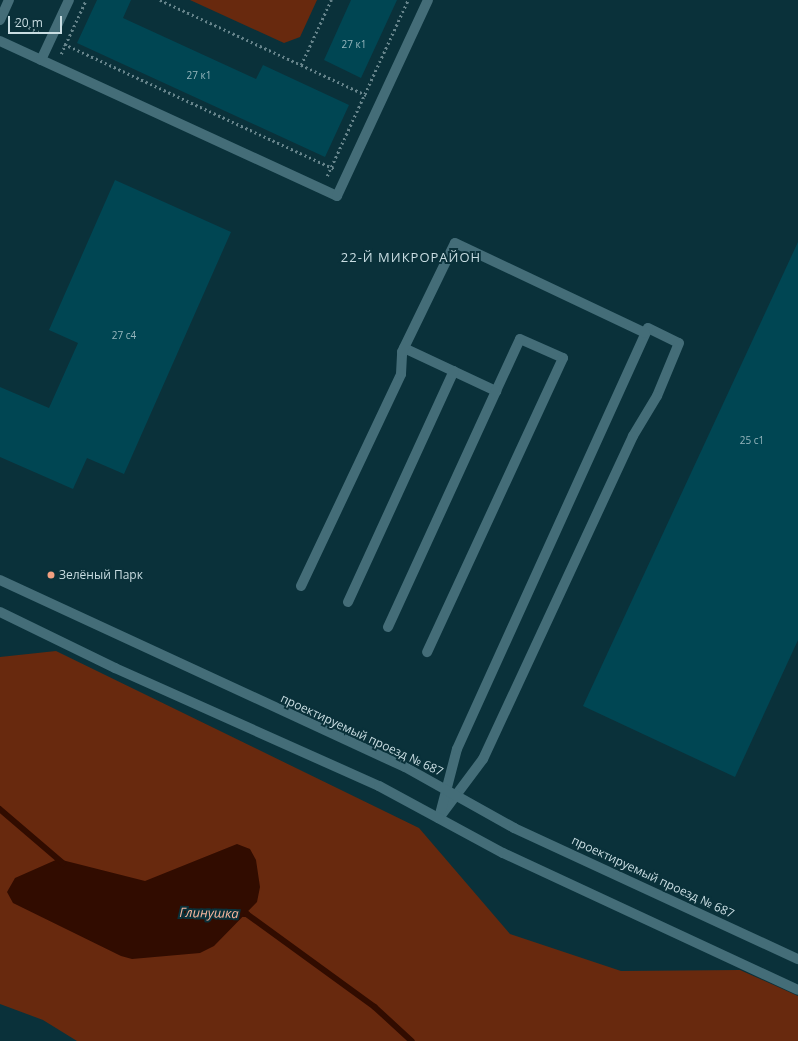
<!DOCTYPE html>
<html>
<head>
<meta charset="utf-8">
<style>
  body { margin:0 }
  #map { position:relative; width:798px; height:1041px; overflow:hidden; background:#0a313a; font-family:"Open Sans",sans-serif }
  div>[style] { position:absolute }
  [style*='--x'] { left:calc(var(--x)*1px); top:calc(var(--y)*1px); width:calc(var(--w)*1px); rotate:calc(var(--a)*1deg) }
  .green>* { inset:0; background:#68290e }
  .water>* { inset:0; background:#310c00 }
  .stream>* { height:5.5px; margin:-2.75px; padding:0 2.75px; transform-origin:2.75px; border-radius:2.75px; background:#310c00 }
  .building>* { inset:0; background:#004653 }
  .path>* { height:2.5px; margin-top:-1.25px; transform-origin:0; background:repeating-linear-gradient(90deg,#66848b 0 2px,transparent 0 5px) }
  .service>* { height:10px; margin:-5px; padding:0 5px; transform-origin:5px; border-radius:5px; background:#446d78 }
  .minor>* { height:10px; margin:-5px; padding:0 5px; transform-origin:5px; border-radius:5px; background:#446d78 }
  .dots>* { width:11px; height:11px; translate:-50% -50%; box-sizing:border-box; border:2px solid #0a313a; border-radius:50% }
  span { translate:-50% -50%; white-space:nowrap; text-align:center; line-height:1.15; -webkit-text-stroke:4px #0a313a; paint-order:stroke }
  .number-label { font-size:10px; color:#97b7be }
  .number-label span { -webkit-text-stroke-width:0 }
  .poi-label { font-size:12px; color:#c9dde2 }
  .left { translate:0 -50%; text-align:left }
  .street-label { font-size:12px; color:#c9dde2 }
  .neighbourhood-label { font-size:13px; color:#c9dde2; letter-spacing:1px }
  .water-label { font-size:13px; color:#f7b69d; font-style:italic }
  .scale { position:absolute; left:8px; top:16px; width:54px; height:18px; box-sizing:border-box; border:2px solid #c9dde2; border-top:0; padding-left:5px; font-size:12px; line-height:14px; white-space:nowrap; color:#c9dde2; -webkit-text-stroke:3px #0a313a; paint-order:stroke }
</style>
</head>
<body>
<div id="map">
  <div class="green">
    <i style="clip-path:polygon(190px 0,317px 0,300px 37px,284px 43px)"></i>
    <i style="clip-path:polygon(56px 651px,419px 828px,510px 934px,621px 971px,740px 970px,798px 996px,798px 1041px,77px 1041px,43px 1020px,0 1004px,0 657px)"></i>
  </div>
  <div class="water">
    <i style="clip-path:polygon(237px 844px,250px 849px,256px 860px,260px 887px,257px 902px,214px 946px,200px 953px,132px 959px,121px 956px,13px 903px,7px 892px,15px 878px,58px 859px,145px 881px)"></i>
  </div>
  <div class="stream">
    <i style="--x:0;--y:809;--w:83;--a:40.6"></i>
    <i style="--x:242;--y:914;--w:5;--a:0"></i>
    <i style="--x:247;--y:914;--w:158;--a:36"></i>
    <i style="--x:375;--y:1007;--w:50;--a:42.6"></i>
  </div>
  <div class="building">
    <i style="clip-path:polygon(97px 0,131px 0,123px 18px,256px 79px,263px 65px,349px 105px,325px 157px,77px 43px)"></i>
    <i style="clip-path:polygon(351px 0,397px 0,361px 78px,324px 60px)"></i>
    <i style="clip-path:polygon(115px 180px,231px 232px,124px 474px,87px 458px,73px 489px,0 457px,0 387px,49px 408px,78px 343px,49px 330px)"></i>
    <i style="clip-path:polygon(798px 242px,798px 640px,735px 777px,583px 706px)"></i>
  </div>
  <div class="path">
    <i style="--x:160;--y:0;--w:155;--a:24.7"></i>
    <i style="--x:301;--y:65;--w:72;--a:-65.2"></i>
    <i style="--x:15;--y:21;--w:26;--a:25"></i>
    <i style="--x:64;--y:44;--w:298;--a:24.8"></i>
    <i style="--x:61;--y:54;--w:60;--a:-65.2"></i>
    <i style="--x:301;--y:65;--w:72;--a:24.8"></i>
    <i style="--x:327;--y:176;--w:194;--a:-65.3"></i>
  </div>
  <div class="service">
    <i style="--x:0;--y:20;--w:22;--a:-66"></i>
    <i style="--x:0;--y:41;--w:371;--a:24.7"></i>
    <i style="--x:337;--y:196;--w:216;--a:-65.1"></i>
    <i style="--x:41;--y:60;--w:66;--a:-65"></i>
    <i style="--x:648;--y:328;--w:34;--a:26"></i>
    <i style="--x:679;--y:343;--w:57;--a:112.5"></i>
    <i style="--x:657;--y:396;--w:47;--a:121"></i>
    <i style="--x:633;--y:436;--w:356;--a:114.9"></i>
    <i style="--x:483;--y:759;--w:74;--a:126.7"></i>
    <i style="--x:439;--y:818;--w:71;--a:-75.4"></i>
    <i style="--x:457;--y:749;--w:462;--a:-65.6"></i>
    <i style="--x:404;--y:348;--w:102;--a:25.1"></i>
    <i style="--x:496;--y:391;--w:57;--a:-65.2"></i>
    <i style="--x:520;--y:339;--w:47;--a:23.8"></i>
    <i style="--x:563;--y:358;--w:324;--a:114.8"></i>
    <i style="--x:301;--y:586;--w:234;--a:-64.7"></i>
    <i style="--x:401;--y:374;--w:22;--a:-87"></i>
    <i style="--x:402;--y:352;--w:121;--a:-64.1"></i>
    <i style="--x:455;--y:243;--w:210;--a:25.3"></i>
    <i style="--x:348;--y:602;--w:254;--a:-65.4"></i>
    <i style="--x:388;--y:627;--w:260;--a:-65.4"></i>
  </div>
  <div class="minor">
    <i style="--x:0;--y:580;--w:446;--a:24.8"></i>
    <i style="--x:405;--y:767;--w:125;--a:29.2"></i>
    <i style="--x:514;--y:828;--w:313;--a:24.8"></i>
    <i style="--x:0;--y:612;--w:128;--a:26"></i>
    <i style="--x:115;--y:668;--w:289;--a:24.1"></i>
    <i style="--x:379;--y:786;--w:141;--a:28.4"></i>
    <i style="--x:503;--y:853;--w:325;--a:24.9"></i>
  </div>
  <div class="dots">
    <i style="left:51px;top:575px;background:#f2a081"></i>
  </div>
  <div class="number-label">
    <span style="left:354px;top:45px">27 к1</span>
    <span style="left:199px;top:76px">27 к1</span>
    <span style="left:124px;top:336px">27 с4</span>
    <span style="left:752px;top:441px">25 с1</span>
  </div>
  <div class="poi-label">
    <span class="left" style="left:59px;top:575px">Зелёный Парк</span>
  </div>
  <div class="street-label">
    <span style="left:362px;top:735px;rotate:25deg">проектируемый проезд № 687</span>
    <span style="left:653px;top:877px;rotate:25deg">проектируемый проезд № 687</span>
  </div>
  <div class="neighbourhood-label">
    <span style="left:411px;top:257px">22-Й МИКРОРАЙОН</span>
  </div>
  <div class="water-label">
    <span style="left:209px;top:913px;rotate:1deg">Глинушка</span>
  </div>
  <div class="scale">20 m</div>
</div>
</body>
</html>
